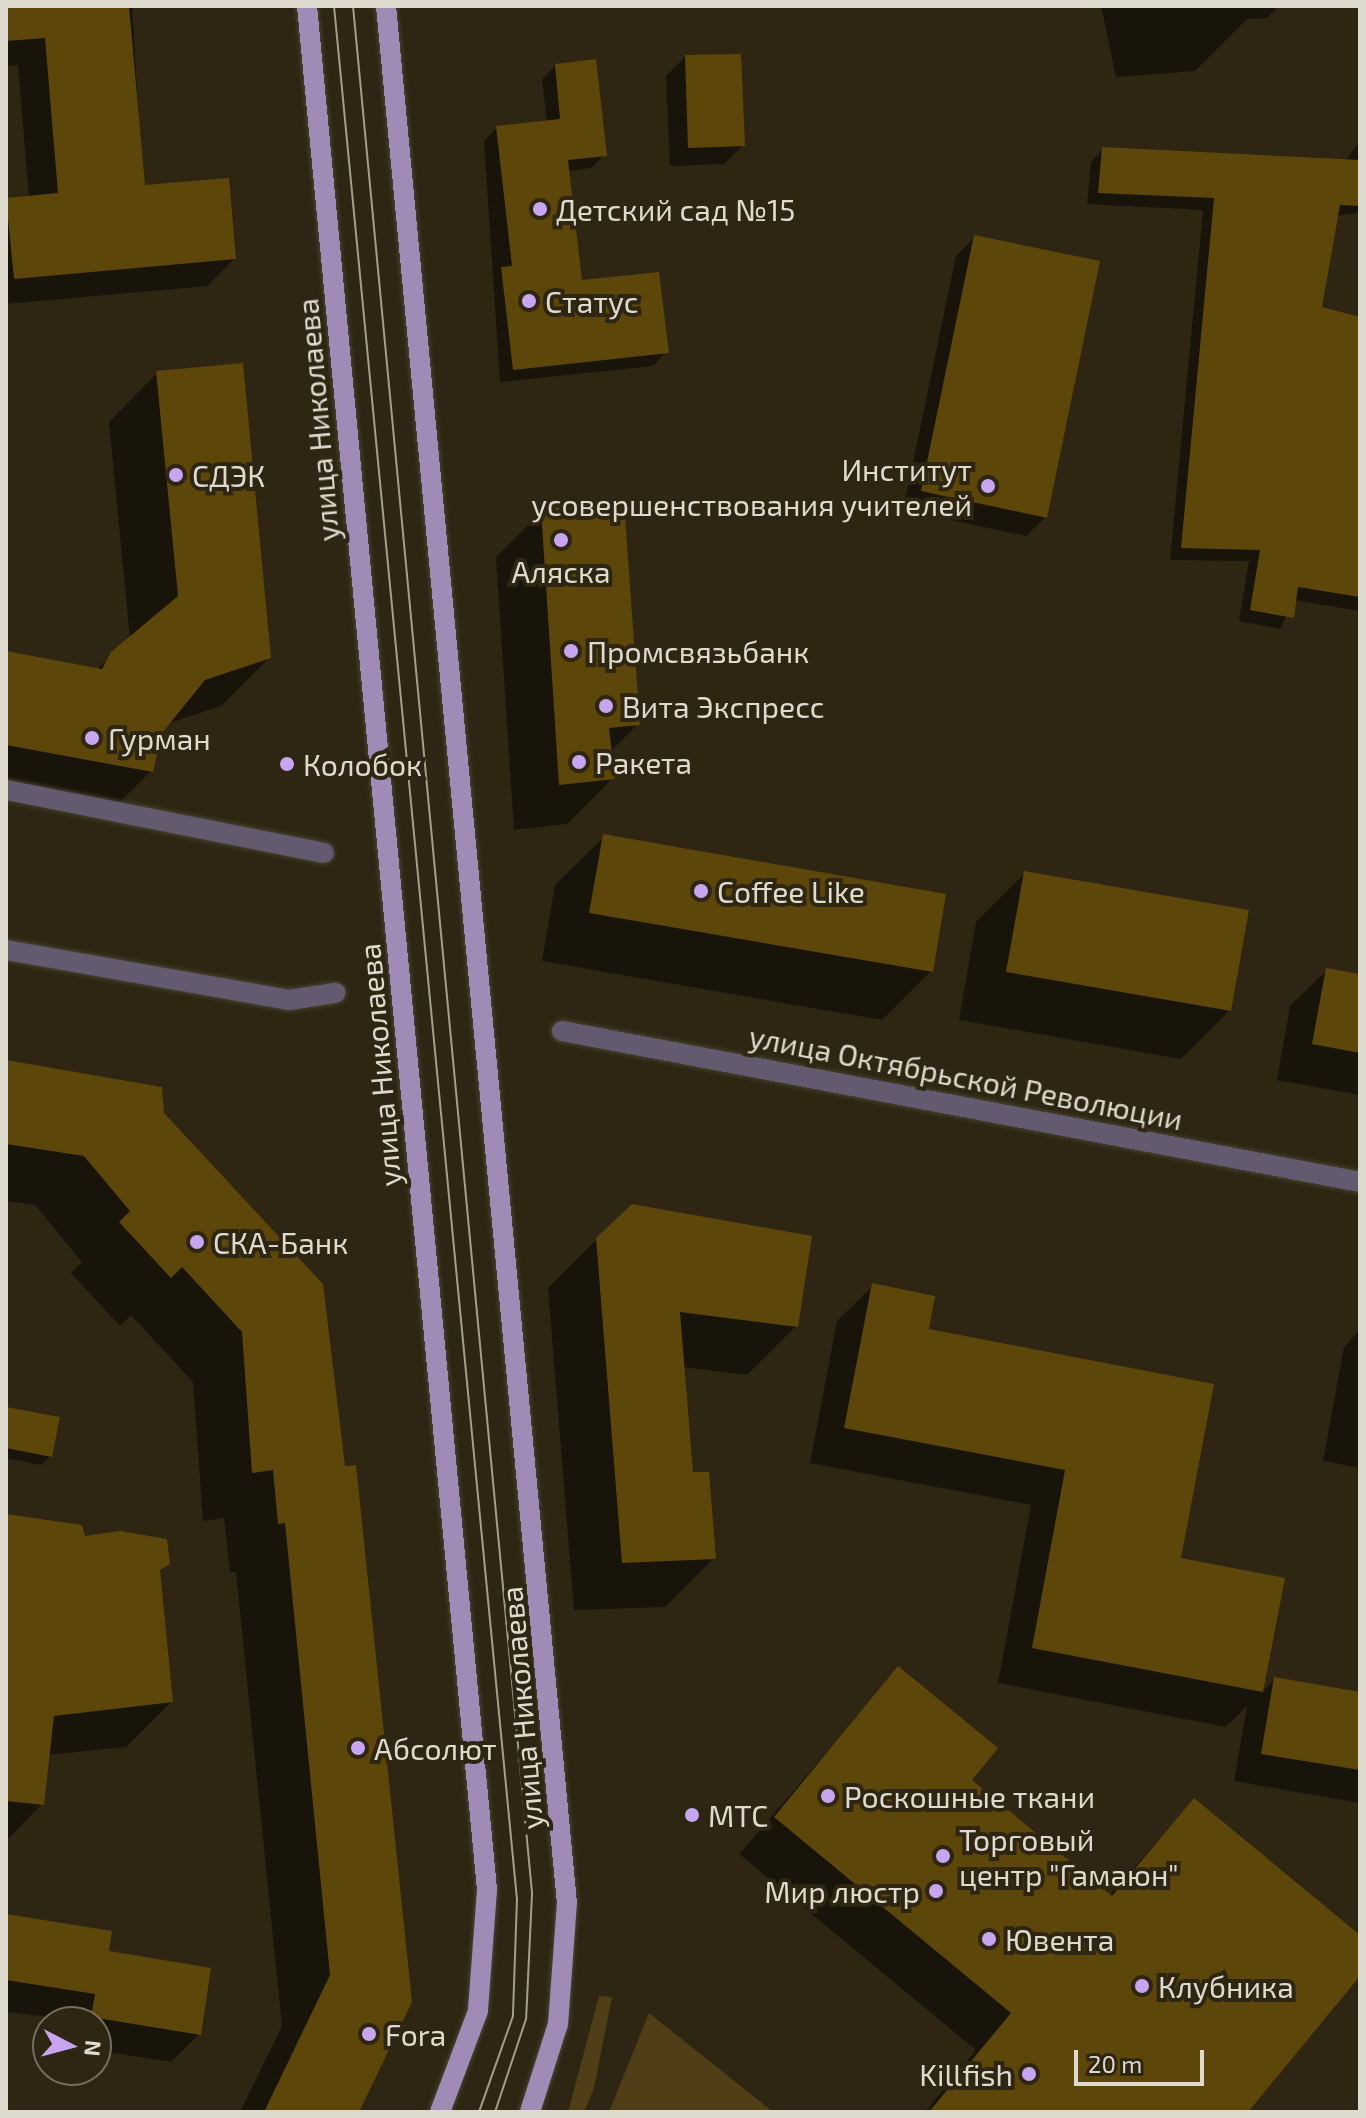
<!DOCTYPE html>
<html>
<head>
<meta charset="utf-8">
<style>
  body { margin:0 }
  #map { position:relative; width:1366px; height:2118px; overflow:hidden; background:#2e2613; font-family:"Exo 2",sans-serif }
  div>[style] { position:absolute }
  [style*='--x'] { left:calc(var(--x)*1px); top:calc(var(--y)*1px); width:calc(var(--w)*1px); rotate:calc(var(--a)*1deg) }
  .green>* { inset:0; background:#503f16 }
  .shadow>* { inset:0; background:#0007 }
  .building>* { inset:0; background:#5d4609 }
  .roads { filter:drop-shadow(0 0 2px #4a4331) drop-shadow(0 0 2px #4a4331) }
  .pedestrian>* { height:20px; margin:-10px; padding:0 10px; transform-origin:10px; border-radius:10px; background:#635a6f }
  .primary>* { height:20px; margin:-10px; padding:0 10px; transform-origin:10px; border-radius:10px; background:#a08bb7 }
  .tram>* { height:2px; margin:-1px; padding:0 1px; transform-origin:1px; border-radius:1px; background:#a49e8f }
  .dots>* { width:22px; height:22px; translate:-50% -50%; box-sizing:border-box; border:4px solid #2e2613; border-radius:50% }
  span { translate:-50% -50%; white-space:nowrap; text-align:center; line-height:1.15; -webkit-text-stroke:8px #2e2613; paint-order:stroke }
  .poi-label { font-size:30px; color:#dfdace }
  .left { translate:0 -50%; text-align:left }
  .right { translate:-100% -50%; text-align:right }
  .street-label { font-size:30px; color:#dfdace }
  .frame { position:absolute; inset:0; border:8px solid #dfdace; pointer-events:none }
  .north { position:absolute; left:32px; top:2006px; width:80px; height:80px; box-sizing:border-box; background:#2e2613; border:2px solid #756e5e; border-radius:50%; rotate:96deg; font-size:22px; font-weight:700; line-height:32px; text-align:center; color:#dfdace }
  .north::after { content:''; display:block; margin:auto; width:28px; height:36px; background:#c8a6ef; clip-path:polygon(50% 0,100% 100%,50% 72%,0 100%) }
  .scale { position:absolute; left:1074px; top:2050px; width:130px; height:36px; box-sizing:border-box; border:4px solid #dfdace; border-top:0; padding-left:10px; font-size:24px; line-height:28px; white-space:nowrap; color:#dfdace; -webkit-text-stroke:6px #2e2613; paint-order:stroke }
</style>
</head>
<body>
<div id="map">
  <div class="green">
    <i style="clip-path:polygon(599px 1996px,612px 1997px,594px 2088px,584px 2112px,568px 2112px)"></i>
    <i style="clip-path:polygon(649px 2013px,773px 2112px,609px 2112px)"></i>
  </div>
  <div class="shadow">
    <i style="clip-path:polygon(6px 6px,132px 6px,143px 188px,234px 259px,207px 286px,6px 304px,6px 201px,29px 198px,18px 65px,6px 66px)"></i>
    <i style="clip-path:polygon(1101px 6px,1279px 6px,1267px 18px,1247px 19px,1195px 71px,1116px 77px)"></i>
    <i style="clip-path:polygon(685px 57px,743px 145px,724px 164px,670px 166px,666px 76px)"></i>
    <i style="clip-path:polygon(555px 66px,604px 155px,591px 168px,568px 171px,580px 282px,666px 352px,653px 366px,500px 382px,484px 141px,497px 128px,547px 122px,542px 79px)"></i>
    <i style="clip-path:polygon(1360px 141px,1360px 212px,1336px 216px,1319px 309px,1360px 319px,1360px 611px,1294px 600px,1280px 629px,1239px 621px,1249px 561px,1170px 560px,1203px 210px,1087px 204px,1091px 162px,1103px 149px,1345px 161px)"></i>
    <i style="clip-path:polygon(975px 237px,1046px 517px,1026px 536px,903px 510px,956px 256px)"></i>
    <i style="clip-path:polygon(157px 373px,269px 658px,221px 706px,166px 724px,151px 771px,102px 820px,6px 802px,6px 653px,96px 670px,130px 639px,109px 422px)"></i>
    <i style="clip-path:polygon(542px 511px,638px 724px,610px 752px,613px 778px,567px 824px,514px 830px,496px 557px)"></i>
    <i style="clip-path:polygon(604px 837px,931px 971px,882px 1020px,542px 961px,555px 885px)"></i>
    <i style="clip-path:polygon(1025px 873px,1230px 1010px,1181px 1059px,959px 1020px,976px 922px)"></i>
    <i style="clip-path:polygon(1327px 970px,1360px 976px,1360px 1095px,1277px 1080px,1290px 1006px)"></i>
    <i style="clip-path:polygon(6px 1062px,162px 1114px,321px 1285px,356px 2112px,240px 2112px,282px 2026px,236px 1572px,230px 1572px,224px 1518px,203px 1521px,193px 1382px,131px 1315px,120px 1326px,71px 1273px,82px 1262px,35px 1205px,6px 1201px)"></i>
    <i style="clip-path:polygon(597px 1239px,796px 1326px,747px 1375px,683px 1367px,691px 1474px,714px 1558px,665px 1607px,574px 1610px,548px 1288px)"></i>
    <i style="clip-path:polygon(873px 1286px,1179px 1560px,1283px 1580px,1261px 1693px,1275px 1679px,1360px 1694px,1360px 1803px,1234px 1781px,1247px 1706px,1226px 1727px,998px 1683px,1031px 1505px,810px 1463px,837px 1321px)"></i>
    <i style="clip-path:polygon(1360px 1330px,1360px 1468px,1323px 1461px,1344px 1347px)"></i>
    <i style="clip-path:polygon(6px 1412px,50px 1456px,41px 1465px,6px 1458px)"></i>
    <i style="clip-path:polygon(6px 1516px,168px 1563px,159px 1573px,171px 1702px,126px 1747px,47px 1755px,42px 1804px,6px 1841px)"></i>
    <i style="clip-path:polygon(899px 1669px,969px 1780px,1109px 1896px,1194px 1800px,1360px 1938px,1360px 1973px,1245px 2112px,925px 2112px,976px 2050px,739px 1854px)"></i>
    <i style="clip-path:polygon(6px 1916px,106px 1953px,199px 2034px,171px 2062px,96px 2050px,96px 2022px,6px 2012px)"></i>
  </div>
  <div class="building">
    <i style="clip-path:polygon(6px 6px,129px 6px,145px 185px,229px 178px,236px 259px,14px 279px,6px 198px,58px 193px,45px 38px,6px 41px)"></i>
    <i style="clip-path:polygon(741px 54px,745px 146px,688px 148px,685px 55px)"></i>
    <i style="clip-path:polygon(596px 59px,607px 156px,568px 160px,582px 280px,659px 272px,669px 353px,513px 370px,501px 267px,512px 266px,496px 126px,560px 119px,555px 64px)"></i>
    <i style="clip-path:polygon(1102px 147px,1360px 160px,1360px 206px,1340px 205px,1322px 307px,1360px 317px,1360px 597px,1298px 587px,1294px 618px,1250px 610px,1260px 550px,1181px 548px,1214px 198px,1098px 193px)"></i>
    <i style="clip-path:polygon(974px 235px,1100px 261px,1047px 518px,921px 491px)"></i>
    <i style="clip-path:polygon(243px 363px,271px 658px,205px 680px,162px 733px,153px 772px,6px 745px,6px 651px,102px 669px,111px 652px,178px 596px,156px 371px)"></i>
    <i style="clip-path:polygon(624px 503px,640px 725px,609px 728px,615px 779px,559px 785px,541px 509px)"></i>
    <i style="clip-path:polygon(603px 834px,946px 894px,933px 972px,589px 913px)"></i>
    <i style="clip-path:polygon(1024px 871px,1249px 910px,1231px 1011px,1006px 972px)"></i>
    <i style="clip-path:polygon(1326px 968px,1360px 974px,1360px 1053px,1312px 1044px)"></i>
    <i style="clip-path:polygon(6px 1060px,162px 1087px,164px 1113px,323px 1284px,345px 1466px,356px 1465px,412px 2002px,359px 2112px,264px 2112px,330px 1975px,285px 1523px,278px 1524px,273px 1470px,252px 1473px,242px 1332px,182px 1267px,171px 1278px,119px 1222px,130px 1211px,84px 1156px,6px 1144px)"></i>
    <i style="clip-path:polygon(632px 1204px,812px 1236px,798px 1327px,680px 1312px,693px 1472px,709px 1472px,716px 1559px,622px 1563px,596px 1238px)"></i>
    <i style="clip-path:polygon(872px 1283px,935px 1296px,929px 1329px,1214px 1384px,1181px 1558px,1285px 1578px,1263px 1692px,1032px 1648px,1065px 1470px,844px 1428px)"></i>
    <i style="clip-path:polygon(6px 1407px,60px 1417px,52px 1457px,6px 1448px)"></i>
    <i style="clip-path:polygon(6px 1514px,82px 1525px,85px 1536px,120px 1531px,167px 1539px,170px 1564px,160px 1570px,173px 1702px,54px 1716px,44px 1805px,6px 1801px)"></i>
    <i style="clip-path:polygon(898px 1666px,998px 1748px,972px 1780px,1112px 1896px,1194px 1798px,1360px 1935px,1360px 1976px,1248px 2112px,929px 2112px,1011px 2013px,774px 1817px)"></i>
    <i style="clip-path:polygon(1274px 1677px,1360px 1692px,1360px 1770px,1261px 1754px)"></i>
    <i style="clip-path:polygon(6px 1914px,112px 1931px,109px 1951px,211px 1968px,201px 2035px,91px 2017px,95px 1994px,6px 1980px)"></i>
  </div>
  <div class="roads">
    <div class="pedestrian">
      <i style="--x:6;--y:790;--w:324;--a:11.2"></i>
      <i style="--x:6;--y:950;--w:287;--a:10"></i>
      <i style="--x:289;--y:1000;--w:47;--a:-8.7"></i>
      <i style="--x:562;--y:1031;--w:812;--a:10.71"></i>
    </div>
    <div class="primary">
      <i style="--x:307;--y:6;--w:1893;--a:84.54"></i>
      <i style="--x:487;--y:1890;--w:121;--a:94.3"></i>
      <i style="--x:478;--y:2011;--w:108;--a:110.6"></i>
      <i style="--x:386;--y:6;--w:1905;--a:84.55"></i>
      <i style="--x:567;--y:1902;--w:122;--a:94.2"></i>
      <i style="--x:558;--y:2024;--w:92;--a:107.7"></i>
    </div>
  </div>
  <div class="tram">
    <i style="--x:334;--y:6;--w:1902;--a:84.48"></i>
    <i style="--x:517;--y:1899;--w:117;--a:92"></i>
    <i style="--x:513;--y:2016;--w:102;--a:109.5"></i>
    <i style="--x:353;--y:6;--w:1896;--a:84.58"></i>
    <i style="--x:532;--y:1894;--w:125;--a:92.7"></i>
    <i style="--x:526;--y:2019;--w:98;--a:108.4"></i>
  </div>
  <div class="dots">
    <i style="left:540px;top:209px;background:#c8a6ef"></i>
    <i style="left:529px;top:301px;background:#c8a6ef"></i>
    <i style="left:176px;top:475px;background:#c8a6ef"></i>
    <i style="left:988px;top:486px;background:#c8a6ef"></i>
    <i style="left:561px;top:540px;background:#c8a6ef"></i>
    <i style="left:571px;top:651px;background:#c8a6ef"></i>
    <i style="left:606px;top:706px;background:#c8a6ef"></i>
    <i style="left:92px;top:738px;background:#c8a6ef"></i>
    <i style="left:579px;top:762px;background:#c8a6ef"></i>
    <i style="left:287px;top:764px;background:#c8a6ef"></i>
    <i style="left:701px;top:891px;background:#c8a6ef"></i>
    <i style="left:197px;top:1242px;background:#c8a6ef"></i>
    <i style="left:358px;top:1748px;background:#c8a6ef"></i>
    <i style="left:828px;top:1796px;background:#c8a6ef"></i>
    <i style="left:692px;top:1815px;background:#c8a6ef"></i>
    <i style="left:943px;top:1856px;background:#c8a6ef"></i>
    <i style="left:936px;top:1891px;background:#c8a6ef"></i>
    <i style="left:989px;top:1939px;background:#c8a6ef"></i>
    <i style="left:1142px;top:1986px;background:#c8a6ef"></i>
    <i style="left:369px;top:2034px;background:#c8a6ef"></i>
    <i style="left:1029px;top:2074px;background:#c8a6ef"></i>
  </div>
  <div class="poi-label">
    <span class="left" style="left:556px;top:209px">Детский сад №15</span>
    <span class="left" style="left:545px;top:301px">Статус</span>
    <span class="right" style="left:972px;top:486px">Институт<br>усовершенствования учителей</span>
    <span class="left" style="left:192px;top:475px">СДЭК</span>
    <span style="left:561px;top:571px">Аляска</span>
    <span class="left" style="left:587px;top:651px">Промсвязьбанк</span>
    <span class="left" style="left:622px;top:706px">Вита Экспресс</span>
    <span class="left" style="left:108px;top:738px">Гурман</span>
    <span class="left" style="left:595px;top:762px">Ракета</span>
    <span class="left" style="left:303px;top:764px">Колобок</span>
    <span class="left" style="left:717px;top:891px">Coffee Like</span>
    <span class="left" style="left:213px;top:1242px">СКА-Банк</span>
    <span class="left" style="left:374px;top:1748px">Абсолют</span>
    <span class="left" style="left:844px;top:1796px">Роскошные ткани</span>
    <span class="left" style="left:708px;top:1815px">МТС</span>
    <span class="left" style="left:959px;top:1856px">Торговый<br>центр "Гамаюн"</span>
    <span class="right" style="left:920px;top:1891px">Мир люстр</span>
    <span class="left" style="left:1005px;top:1939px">Ювента</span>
    <span class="left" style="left:1158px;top:1986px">Клубника</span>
    <span class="left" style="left:385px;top:2034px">Fora</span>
    <span class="right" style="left:1013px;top:2074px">Killfish</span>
  </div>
  <div class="street-label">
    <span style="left:317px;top:420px;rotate:-95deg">улица Николаева</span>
    <span style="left:379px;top:1065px;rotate:-95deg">улица Николаева</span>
    <span style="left:966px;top:1077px;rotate:11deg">улица Октябрьской Революции</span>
    <span style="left:521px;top:1708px;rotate:-95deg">улица Николаева</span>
  </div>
  <div class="frame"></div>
  <div class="north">N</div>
  <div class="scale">20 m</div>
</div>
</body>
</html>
